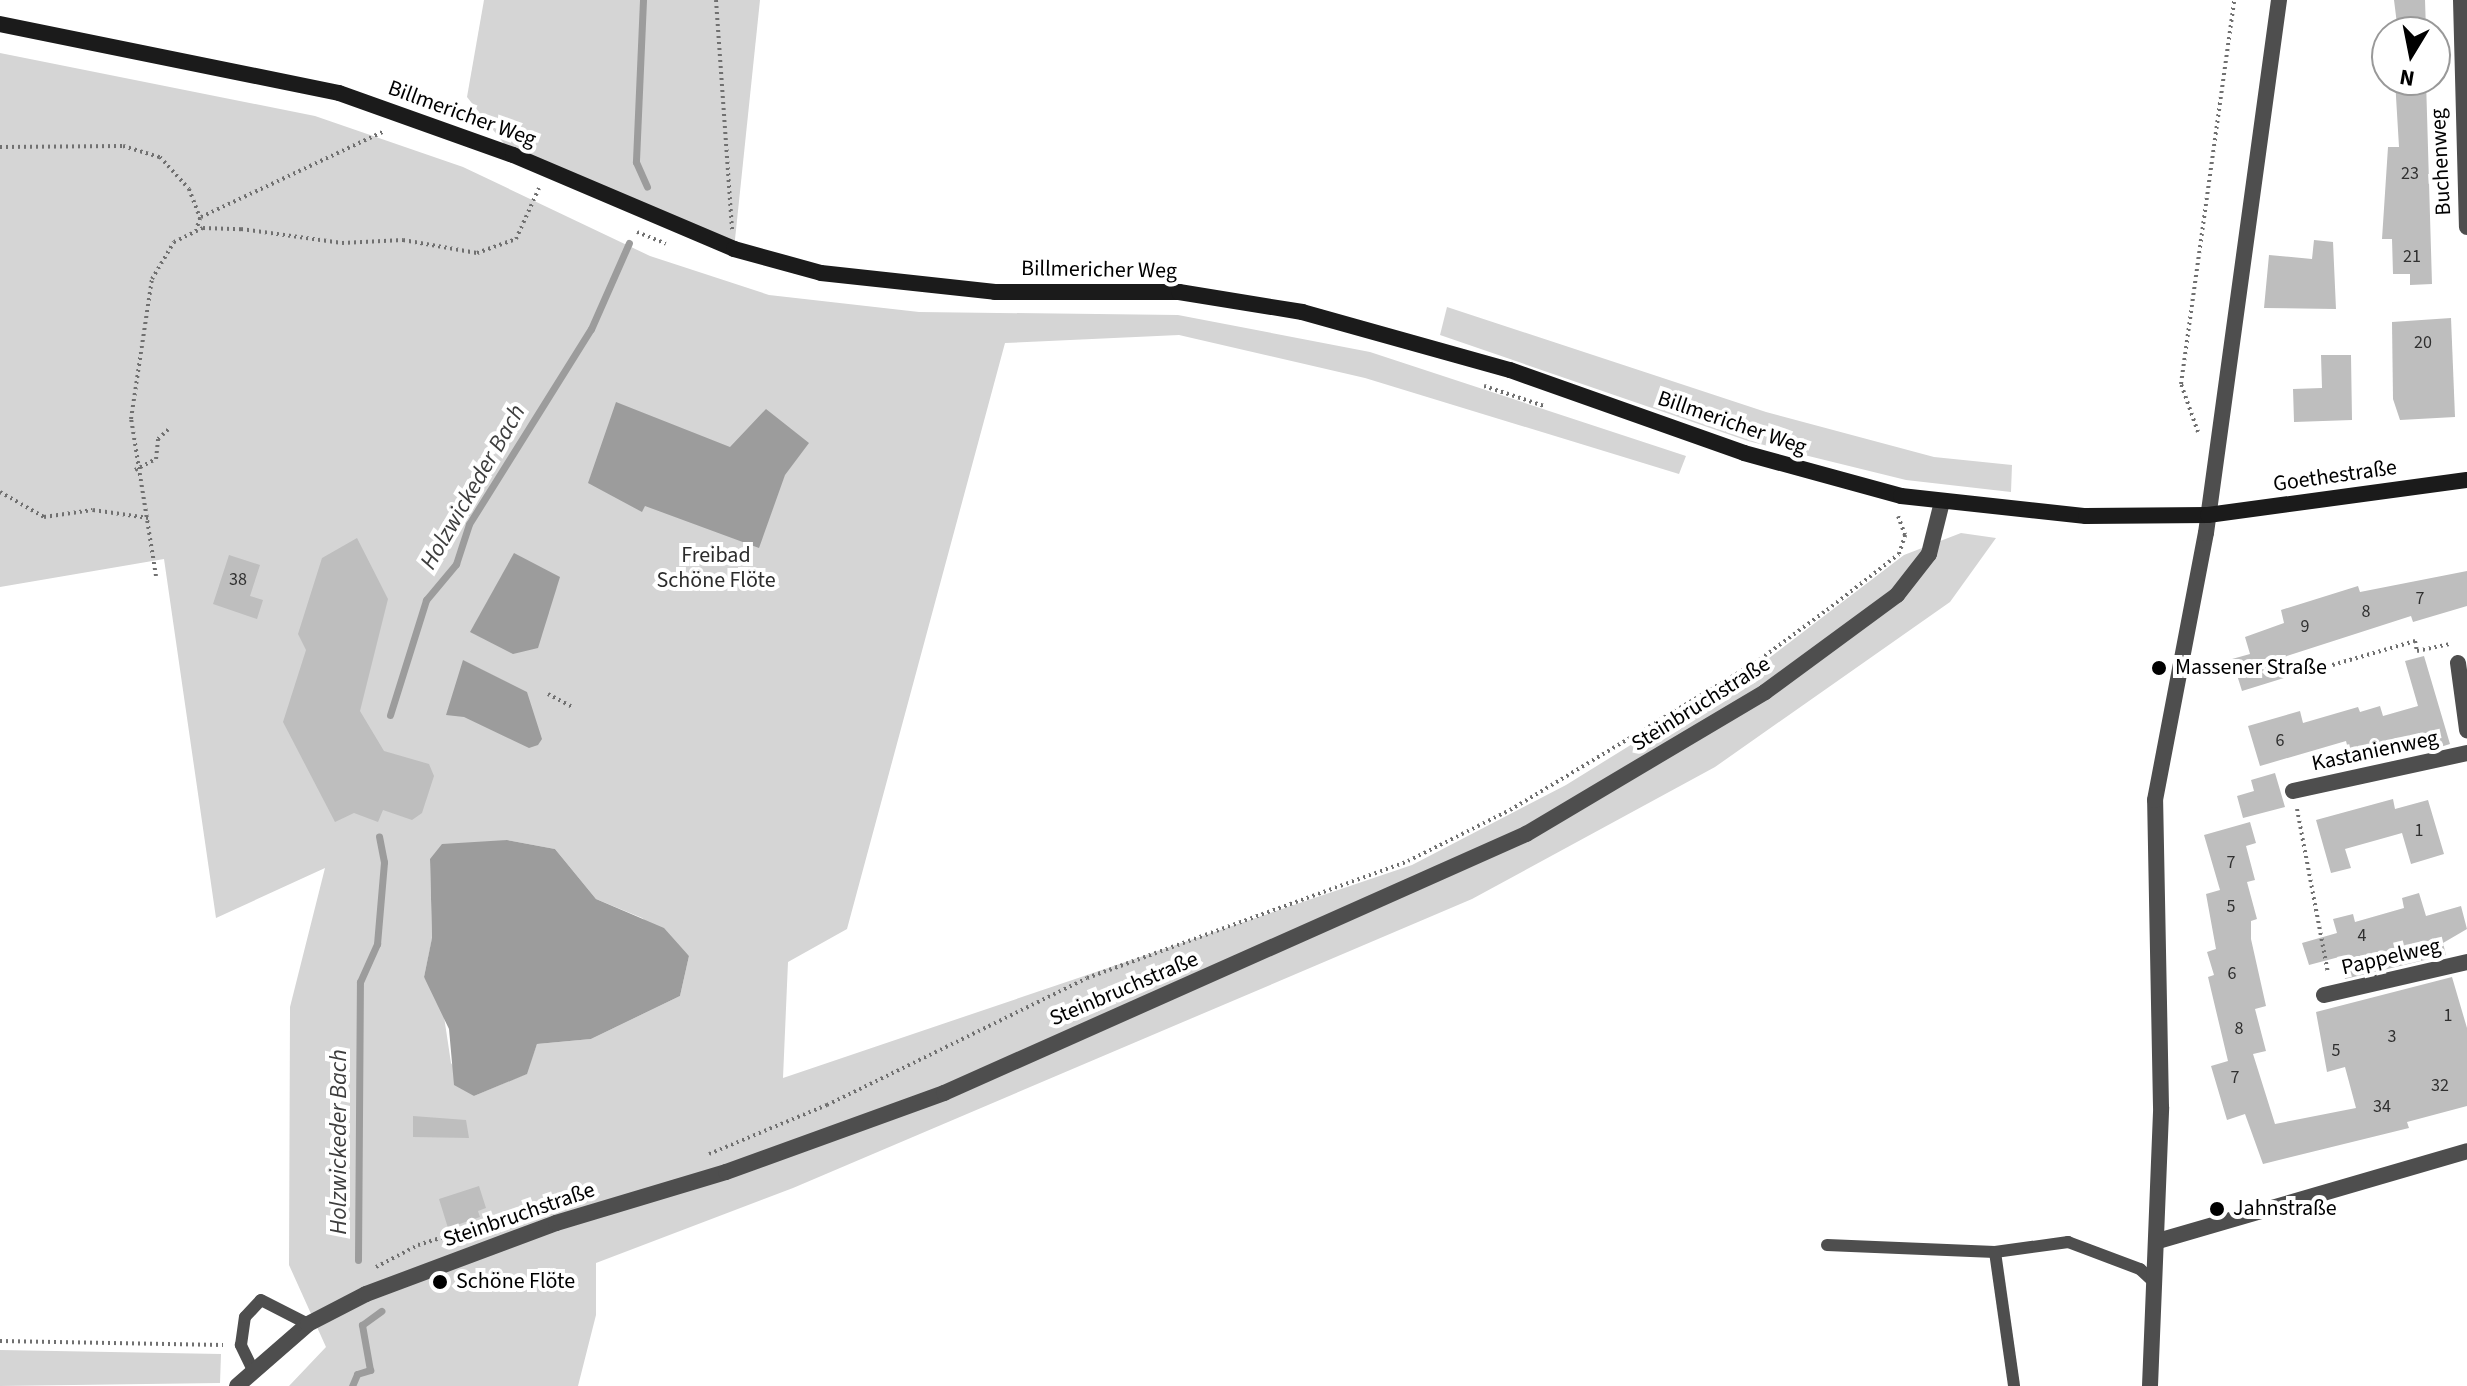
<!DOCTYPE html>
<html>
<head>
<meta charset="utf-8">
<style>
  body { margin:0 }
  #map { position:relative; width:2467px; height:1386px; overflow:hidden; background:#fff; font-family:"Source Sans 3",sans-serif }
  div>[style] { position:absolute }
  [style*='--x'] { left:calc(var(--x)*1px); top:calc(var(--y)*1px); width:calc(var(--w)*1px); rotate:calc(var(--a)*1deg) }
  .green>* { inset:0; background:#d5d5d5 }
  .water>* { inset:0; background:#9c9c9c }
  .stream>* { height:7px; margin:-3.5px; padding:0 3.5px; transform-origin:3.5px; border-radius:3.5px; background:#9c9c9c }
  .building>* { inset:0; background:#bebebe }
  .path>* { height:4px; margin-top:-2px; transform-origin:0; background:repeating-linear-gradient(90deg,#707070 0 2px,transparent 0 6px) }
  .service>* { height:12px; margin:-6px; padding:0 6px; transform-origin:6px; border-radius:6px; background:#4e4e4e }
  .minor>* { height:16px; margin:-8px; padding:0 8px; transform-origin:8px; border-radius:8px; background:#4e4e4e }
  .tertiary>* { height:16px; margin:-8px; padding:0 8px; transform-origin:8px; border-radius:8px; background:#4e4e4e }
  .secondary>* { height:16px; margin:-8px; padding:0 8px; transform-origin:8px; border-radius:8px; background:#1b1b1b }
  .dots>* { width:22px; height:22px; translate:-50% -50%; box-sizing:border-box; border:4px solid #fff; border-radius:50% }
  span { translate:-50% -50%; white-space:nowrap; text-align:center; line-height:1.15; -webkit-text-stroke:8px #fff; paint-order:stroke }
  .number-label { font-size:18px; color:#303030 }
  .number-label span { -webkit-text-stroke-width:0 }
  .street-label { font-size:22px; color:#000 }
  .park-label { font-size:22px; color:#2c2c2c }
  .poi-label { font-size:22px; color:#000 }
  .left { translate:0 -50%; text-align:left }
  .water-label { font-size:24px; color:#3d3d3d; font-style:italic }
  .north { position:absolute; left:2371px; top:16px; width:80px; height:80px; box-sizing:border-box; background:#fff; border:2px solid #999; border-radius:50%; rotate:190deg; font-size:22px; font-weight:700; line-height:32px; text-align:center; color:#000 }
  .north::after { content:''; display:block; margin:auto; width:28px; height:36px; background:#000; clip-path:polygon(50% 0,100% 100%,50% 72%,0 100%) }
</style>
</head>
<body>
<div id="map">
  <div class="green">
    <i style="clip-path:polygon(484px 0,760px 0,734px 249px,513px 155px,467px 97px)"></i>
    <i style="clip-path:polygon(evenodd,0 53px,315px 116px,463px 167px,650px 256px,769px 295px,919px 312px,1178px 315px,1370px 352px,1686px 456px,1679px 474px,1365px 378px,1179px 335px,1005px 343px,847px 929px,788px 962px,783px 1078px,1412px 865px,1566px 785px,1760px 665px,1904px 555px,1961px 533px,1996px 538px,1950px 602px,1715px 767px,1472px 899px,793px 1188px,596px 1263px,596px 1315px,578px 1386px,289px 1386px,326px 1347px,289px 1265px,290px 1007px,325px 868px,216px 918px,164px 559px,0 587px,0 53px,507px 840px,555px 849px,596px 899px,642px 918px,689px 956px,680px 996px,591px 1039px,537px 1044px,526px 1074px,474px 1096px,451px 1063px,442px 1003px,424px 977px,432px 939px,430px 859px,507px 840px)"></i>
    <i style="clip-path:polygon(1447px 307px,1766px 412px,1934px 457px,2012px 465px,2011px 492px,1906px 480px,1748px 441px,1440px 335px)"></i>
    <i style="clip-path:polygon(0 1350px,221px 1354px,220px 1383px,0 1386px)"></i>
  </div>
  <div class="water">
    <i style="clip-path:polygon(616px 402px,730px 447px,766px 409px,809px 443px,785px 475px,759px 548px,645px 506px,642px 512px,588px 483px)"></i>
    <i style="clip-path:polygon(514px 553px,560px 577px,538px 648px,513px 654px,470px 632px)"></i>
    <i style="clip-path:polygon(463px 660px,527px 692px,542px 739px,538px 745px,529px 748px,464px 717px,446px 715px)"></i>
    <i style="clip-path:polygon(507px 840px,555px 849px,596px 899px,664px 928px,689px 956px,680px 996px,591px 1039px,537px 1044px,527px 1074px,474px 1096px,454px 1085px,449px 1029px,424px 977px,432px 938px,430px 859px,442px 844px)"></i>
  </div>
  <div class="stream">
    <i style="--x:643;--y:0;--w:162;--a:92.5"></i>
    <i style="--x:636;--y:162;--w:27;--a:66"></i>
    <i style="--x:390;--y:715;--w:121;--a:-72.6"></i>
    <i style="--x:426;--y:600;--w:47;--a:-50.2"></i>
    <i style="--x:456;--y:564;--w:42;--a:-72"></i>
    <i style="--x:469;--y:524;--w:230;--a:-58"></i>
    <i style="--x:591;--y:329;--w:94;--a:-66.2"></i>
    <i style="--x:358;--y:1260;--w:278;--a:-89.6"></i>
    <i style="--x:360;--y:982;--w:42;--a:-65.9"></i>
    <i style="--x:377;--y:944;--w:82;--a:-85.1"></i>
    <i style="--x:384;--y:862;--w:26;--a:-101"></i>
    <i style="--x:352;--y:1386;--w:13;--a:-67"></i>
    <i style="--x:357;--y:1374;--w:14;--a:-17"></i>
    <i style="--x:370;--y:1370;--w:46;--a:-100.1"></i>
    <i style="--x:362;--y:1325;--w:24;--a:-36"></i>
  </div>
  <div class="building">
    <i style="clip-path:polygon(2394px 0,2425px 0,2426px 32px,2398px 32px)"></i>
    <i style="clip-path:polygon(2395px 80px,2426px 80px,2432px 284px,2410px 285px,2410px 274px,2393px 274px,2392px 239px,2382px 239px,2388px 147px,2399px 147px)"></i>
    <i style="clip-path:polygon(2314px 240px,2333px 242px,2336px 309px,2264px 308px,2269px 255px,2312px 259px)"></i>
    <i style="clip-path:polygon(2451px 318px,2455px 417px,2400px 420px,2393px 399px,2392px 322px)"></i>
    <i style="clip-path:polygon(2321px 355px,2351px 355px,2352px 420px,2294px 422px,2293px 389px,2322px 388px)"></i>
    <i style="clip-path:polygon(357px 538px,388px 599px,360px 711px,384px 751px,429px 764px,434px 776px,422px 813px,412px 820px,383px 810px,378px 822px,354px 813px,335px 822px,283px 722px,306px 650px,298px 634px,322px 558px)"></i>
    <i style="clip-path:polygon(229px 555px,260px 565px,250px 596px,263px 600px,257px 619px,213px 604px)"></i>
    <i style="clip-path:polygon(2467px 571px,2467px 606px,2413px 622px,2411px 616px,2284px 657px,2290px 676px,2242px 691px,2232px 659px,2250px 654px,2245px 637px,2284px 623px,2281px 610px,2358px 586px,2360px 592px)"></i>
    <i style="clip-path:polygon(2424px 656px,2450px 744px,2431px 750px,2427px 738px,2349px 753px,2346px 741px,2260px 766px,2248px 726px,2300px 711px,2303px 723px,2358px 707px,2360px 712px,2380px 706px,2383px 716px,2418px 706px,2405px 661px)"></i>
    <i style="clip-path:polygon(2275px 773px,2285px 807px,2243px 818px,2237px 796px,2254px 791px,2251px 780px)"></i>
    <i style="clip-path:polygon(2393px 799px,2395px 809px,2428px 800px,2444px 854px,2411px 864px,2402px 833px,2345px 849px,2351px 868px,2331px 873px,2316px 820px)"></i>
    <i style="clip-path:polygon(2250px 822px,2256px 843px,2246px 846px,2255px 880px,2247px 882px,2257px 919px,2251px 921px,2251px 939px,2266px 1006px,2255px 1009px,2266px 1051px,2253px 1054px,2275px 1124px,2356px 1108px,2345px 1067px,2327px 1072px,2316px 1012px,2452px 977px,2467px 1028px,2467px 1106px,2407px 1122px,2409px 1128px,2263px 1164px,2245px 1114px,2227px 1120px,2211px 1066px,2228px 1061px,2208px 977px,2214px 975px,2207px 952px,2216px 949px,2206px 894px,2220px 890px,2204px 835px)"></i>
    <i style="clip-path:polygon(2419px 893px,2426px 916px,2461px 906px,2467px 929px,2443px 943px,2446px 955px,2345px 979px,2339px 957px,2309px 965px,2302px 943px,2337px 933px,2333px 919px,2353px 914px,2355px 922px,2404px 908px,2402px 898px)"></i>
    <i style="clip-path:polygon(413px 1116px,466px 1120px,469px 1138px,413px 1137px)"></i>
    <i style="clip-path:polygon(479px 1186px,486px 1208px,478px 1211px,480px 1217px,448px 1228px,439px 1199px)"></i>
  </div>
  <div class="path">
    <i style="--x:716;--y:0;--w:230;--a:86"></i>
    <i style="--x:0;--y:147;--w:123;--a:-0.5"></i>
    <i style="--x:123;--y:146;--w:39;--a:17"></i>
    <i style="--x:160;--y:157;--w:43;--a:47.8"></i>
    <i style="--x:189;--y:189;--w:31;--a:69"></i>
    <i style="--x:200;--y:218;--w:13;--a:108"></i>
    <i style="--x:201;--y:217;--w:203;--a:-25.1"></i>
    <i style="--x:637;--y:232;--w:31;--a:22"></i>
    <i style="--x:1484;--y:386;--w:63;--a:18.4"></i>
    <i style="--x:2198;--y:432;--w:51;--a:-109.5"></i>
    <i style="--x:2181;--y:384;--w:388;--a:-82.1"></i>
    <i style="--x:135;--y:470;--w:24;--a:-28"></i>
    <i style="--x:156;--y:459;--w:20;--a:-84"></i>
    <i style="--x:158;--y:439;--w:16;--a:-43"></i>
    <i style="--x:0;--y:492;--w:51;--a:29.6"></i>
    <i style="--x:44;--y:517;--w:49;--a:-8.1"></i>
    <i style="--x:93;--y:510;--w:56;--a:8.3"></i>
    <i style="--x:156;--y:576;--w:159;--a:-99"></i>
    <i style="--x:131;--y:419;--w:142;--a:-81.5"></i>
    <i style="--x:152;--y:279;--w:43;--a:-59.3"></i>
    <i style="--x:174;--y:242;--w:32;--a:-26"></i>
    <i style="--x:203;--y:228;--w:38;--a:2"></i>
    <i style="--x:241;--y:229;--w:102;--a:7.9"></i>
    <i style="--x:342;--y:243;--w:61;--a:-2.8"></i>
    <i style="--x:403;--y:240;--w:75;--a:10"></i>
    <i style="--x:477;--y:253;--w:41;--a:-19.7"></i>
    <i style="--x:516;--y:239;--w:56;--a:-65.7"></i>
    <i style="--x:2298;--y:675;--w:122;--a:-16.2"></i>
    <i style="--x:2415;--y:641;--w:10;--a:79"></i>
    <i style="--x:2417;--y:651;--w:33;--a:-12"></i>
    <i style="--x:548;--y:694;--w:27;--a:28"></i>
    <i style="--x:2297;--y:809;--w:167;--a:79.3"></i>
    <i style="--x:709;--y:1154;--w:128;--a:-22.6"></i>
    <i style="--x:827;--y:1105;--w:289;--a:-26"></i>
    <i style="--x:1087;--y:978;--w:342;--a:-20"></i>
    <i style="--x:1408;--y:861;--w:114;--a:-26.6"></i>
    <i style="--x:1510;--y:810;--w:286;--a:-31"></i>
    <i style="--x:1755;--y:663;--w:89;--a:-36.4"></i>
    <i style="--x:1827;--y:610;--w:91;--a:-37.9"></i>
    <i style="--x:1899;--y:554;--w:20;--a:-72"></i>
    <i style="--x:1905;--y:535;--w:20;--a:-110"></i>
    <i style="--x:376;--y:1267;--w:47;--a:-27.6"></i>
    <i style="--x:418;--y:1245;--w:104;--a:-17.4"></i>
    <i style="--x:0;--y:1341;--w:223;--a:1"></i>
  </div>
  <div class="service">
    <i style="--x:1827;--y:1245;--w:168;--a:2.4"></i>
    <i style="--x:1995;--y:1252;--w:74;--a:-7.8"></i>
    <i style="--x:2068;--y:1242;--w:77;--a:20.6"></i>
    <i style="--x:2140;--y:1269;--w:22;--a:43"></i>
    <i style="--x:1995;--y:1252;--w:135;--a:81.9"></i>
    <i style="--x:253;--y:1370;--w:28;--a:-116"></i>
    <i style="--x:241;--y:1345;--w:28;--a:-82"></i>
    <i style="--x:245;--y:1317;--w:23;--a:-47"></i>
    <i style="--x:261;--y:1300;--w:53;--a:27.1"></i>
  </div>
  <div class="minor">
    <i style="--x:2461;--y:0;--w:227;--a:88.5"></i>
    <i style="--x:2458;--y:663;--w:68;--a:82.3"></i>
    <i style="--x:2293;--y:791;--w:178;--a:-12.3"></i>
    <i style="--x:2324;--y:995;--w:147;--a:-13"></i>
    <i style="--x:2158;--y:1241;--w:322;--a:-16.2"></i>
  </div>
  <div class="tertiary">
    <i style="--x:237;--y:1386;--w:94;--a:-41.1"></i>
    <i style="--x:308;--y:1324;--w:65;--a:-27.3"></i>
    <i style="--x:366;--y:1294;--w:203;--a:-20.5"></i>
    <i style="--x:556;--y:1223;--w:177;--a:-16.7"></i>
    <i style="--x:726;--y:1172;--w:232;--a:-19.9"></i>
    <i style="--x:944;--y:1093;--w:637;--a:-23.99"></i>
    <i style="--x:1526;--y:834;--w:278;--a:-30.7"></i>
    <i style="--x:1765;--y:692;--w:164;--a:-36.3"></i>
    <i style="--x:1897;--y:595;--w:52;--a:-52"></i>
    <i style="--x:1929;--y:554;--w:54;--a:-76"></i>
    <i style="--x:2150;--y:1386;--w:279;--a:-87.7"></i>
    <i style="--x:2161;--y:1107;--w:307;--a:-91.1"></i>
    <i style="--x:2155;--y:800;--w:272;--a:-79.2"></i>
    <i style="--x:2206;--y:533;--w:538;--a:-82.2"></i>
  </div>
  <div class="secondary">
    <i style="--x:0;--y:24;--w:346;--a:11.5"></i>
    <i style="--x:339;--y:93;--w:185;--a:19.6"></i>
    <i style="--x:513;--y:155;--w:240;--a:23"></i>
    <i style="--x:734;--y:249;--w:90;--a:15.4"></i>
    <i style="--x:821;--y:273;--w:175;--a:6.2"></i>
    <i style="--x:995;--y:292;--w:184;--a:0"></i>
    <i style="--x:1179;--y:292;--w:125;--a:9.2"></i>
    <i style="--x:1302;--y:312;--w:216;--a:15.6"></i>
    <i style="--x:1510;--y:370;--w:248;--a:19.5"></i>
    <i style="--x:1744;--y:453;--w:163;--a:15.3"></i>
    <i style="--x:1901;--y:496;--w:186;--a:6.2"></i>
    <i style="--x:2086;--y:516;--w:122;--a:-0.5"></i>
    <i style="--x:2208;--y:515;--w:261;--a:-7.7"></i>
  </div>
  <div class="dots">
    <i style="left:2159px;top:668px;background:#000"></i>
    <i style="left:2217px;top:1209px;background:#000"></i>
    <i style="left:440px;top:1282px;background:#000"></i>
  </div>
  <div class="number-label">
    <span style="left:2410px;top:174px">23</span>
    <span style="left:2412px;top:257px">21</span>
    <span style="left:2423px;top:343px">20</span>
    <span style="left:238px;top:580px">38</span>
    <span style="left:2420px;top:599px">7</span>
    <span style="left:2366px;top:612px">8</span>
    <span style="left:2305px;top:627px">9</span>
    <span style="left:2280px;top:741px">6</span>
    <span style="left:2419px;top:831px">1</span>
    <span style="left:2231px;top:863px">7</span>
    <span style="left:2231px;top:907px">5</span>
    <span style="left:2362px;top:936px">4</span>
    <span style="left:2232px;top:974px">6</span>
    <span style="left:2448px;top:1016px">1</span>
    <span style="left:2239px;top:1029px">8</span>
    <span style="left:2392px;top:1037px">3</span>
    <span style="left:2336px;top:1051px">5</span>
    <span style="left:2235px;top:1078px">7</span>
    <span style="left:2440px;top:1086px">32</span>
    <span style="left:2382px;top:1107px">34</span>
  </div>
  <div class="street-label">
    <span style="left:462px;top:114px;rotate:20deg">Billmericher Weg</span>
    <span style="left:2441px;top:162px;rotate:-93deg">Buchenweg</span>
    <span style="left:1099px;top:270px;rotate:1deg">Billmericher Weg</span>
    <span style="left:1732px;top:423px;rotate:19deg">Billmericher Weg</span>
    <span style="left:2335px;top:476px;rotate:-8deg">Goethestraße</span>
    <span style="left:1701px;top:704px;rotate:-32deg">Steinbruchstraße</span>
    <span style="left:2375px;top:751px;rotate:-12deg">Kastanienweg</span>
    <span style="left:2391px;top:957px;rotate:-13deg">Pappelweg</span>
    <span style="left:1124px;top:989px;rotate:-23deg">Steinbruchstraße</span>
    <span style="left:519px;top:1215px;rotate:-19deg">Steinbruchstraße</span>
  </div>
  <div class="park-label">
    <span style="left:716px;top:568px">Freibad<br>Schöne Flöte</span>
  </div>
  <div class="poi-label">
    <span class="left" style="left:2175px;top:668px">Massener Straße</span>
    <span class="left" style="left:2233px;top:1209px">Jahnstraße</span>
    <span class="left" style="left:456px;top:1282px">Schöne Flöte</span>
  </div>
  <div class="water-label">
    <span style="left:473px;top:487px;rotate:-60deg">Holzwickeder Bach</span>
    <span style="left:339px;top:1142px;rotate:-90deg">Holzwickeder Bach</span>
  </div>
  <div class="north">N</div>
</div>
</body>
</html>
